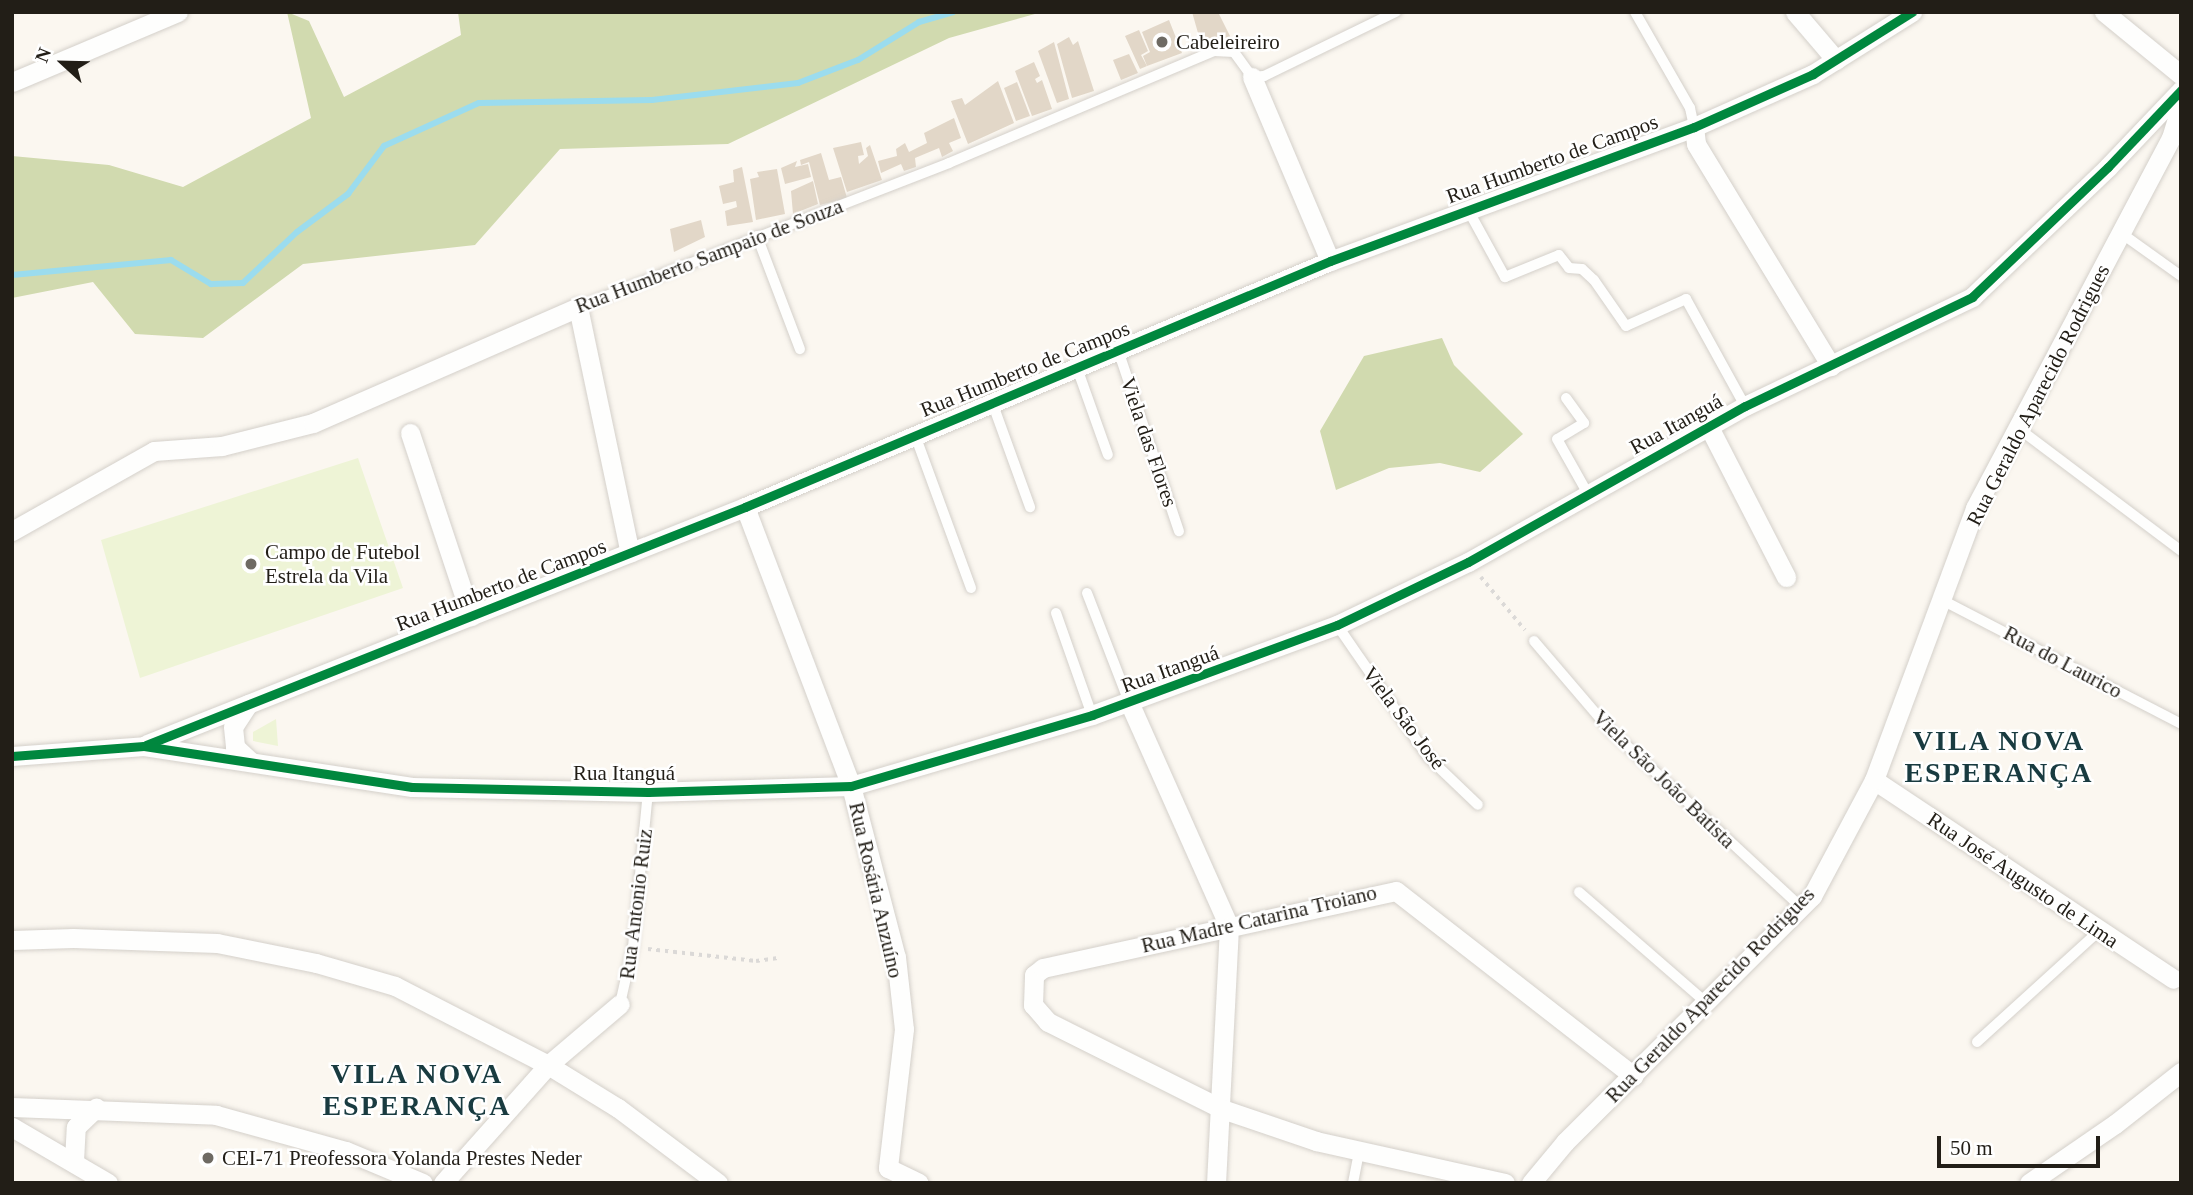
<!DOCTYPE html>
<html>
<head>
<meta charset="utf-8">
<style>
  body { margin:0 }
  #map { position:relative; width:2193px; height:1195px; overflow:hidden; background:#fbf7f0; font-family:Georgia,serif }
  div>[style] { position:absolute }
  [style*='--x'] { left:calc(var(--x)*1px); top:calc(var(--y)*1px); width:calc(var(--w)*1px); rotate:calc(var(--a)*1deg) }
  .green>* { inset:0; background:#eef4d6 }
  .forest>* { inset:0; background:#d1daaf }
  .stream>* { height:6px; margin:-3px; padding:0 3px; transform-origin:3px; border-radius:3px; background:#9bdcee }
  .building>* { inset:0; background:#e2d7c8 }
  .path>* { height:3.5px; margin-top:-1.75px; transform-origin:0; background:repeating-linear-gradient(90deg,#dbd9d7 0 3.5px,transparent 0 8.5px) }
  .roads { filter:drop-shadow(0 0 2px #d4d0ca) drop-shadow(0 0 2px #d4d0ca) }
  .service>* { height:10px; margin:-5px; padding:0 5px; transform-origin:5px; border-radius:5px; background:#fefefd }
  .minor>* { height:19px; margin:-9.5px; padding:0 9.5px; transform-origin:9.5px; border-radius:9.5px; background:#fefefd }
  .cycleway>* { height:9px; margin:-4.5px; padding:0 4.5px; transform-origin:4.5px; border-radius:4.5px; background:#00873e }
  .dots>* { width:19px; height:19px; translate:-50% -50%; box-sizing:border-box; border:4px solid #fff; border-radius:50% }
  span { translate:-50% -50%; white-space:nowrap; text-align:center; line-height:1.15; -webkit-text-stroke:5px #fff; paint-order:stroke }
  .poi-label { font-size:21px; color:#221e17 }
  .left { translate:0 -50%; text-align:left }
  .street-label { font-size:21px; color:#221e17 }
  .district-label { font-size:28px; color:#193b40; font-weight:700; letter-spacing:2px }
  .frame { position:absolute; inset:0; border:14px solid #221e17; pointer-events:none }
  .north { position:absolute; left:28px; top:28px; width:70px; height:70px; -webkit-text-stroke:5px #fff; paint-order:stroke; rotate:292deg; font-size:19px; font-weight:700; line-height:28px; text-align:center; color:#221e17 }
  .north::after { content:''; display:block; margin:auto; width:24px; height:32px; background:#221e17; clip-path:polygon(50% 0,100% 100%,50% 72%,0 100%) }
  .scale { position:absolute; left:1937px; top:1136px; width:163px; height:32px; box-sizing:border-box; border:4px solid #221e17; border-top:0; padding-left:9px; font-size:21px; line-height:24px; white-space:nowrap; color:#221e17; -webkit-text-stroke:5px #fff; paint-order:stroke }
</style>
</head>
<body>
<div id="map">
  <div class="green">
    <i style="clip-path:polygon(358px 458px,403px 588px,140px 678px,101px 540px)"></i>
    <i style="clip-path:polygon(276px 719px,278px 746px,253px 741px,253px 732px)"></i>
  </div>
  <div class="forest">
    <i style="clip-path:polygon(287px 12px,309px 21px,344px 97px,461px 35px,458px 12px,1042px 12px,949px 38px,728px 144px,560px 149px,475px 245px,303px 264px,203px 338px,135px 334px,93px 282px,12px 298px,12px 156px,109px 165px,183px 187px,311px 118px)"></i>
    <i style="clip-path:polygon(1442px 338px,1454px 365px,1523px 434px,1480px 472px,1440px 463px,1389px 468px,1336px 490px,1320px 431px,1364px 356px)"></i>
  </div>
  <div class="stream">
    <i style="--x:12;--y:275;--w:160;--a:-5.4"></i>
    <i style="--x:171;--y:260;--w:47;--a:31"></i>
    <i style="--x:211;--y:284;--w:32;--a:-2"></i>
    <i style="--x:243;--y:283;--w:74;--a:-43.4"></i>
    <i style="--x:297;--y:232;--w:64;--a:-36.7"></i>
    <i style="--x:348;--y:194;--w:60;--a:-53.1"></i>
    <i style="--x:384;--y:146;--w:104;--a:-24.4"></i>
    <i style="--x:479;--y:103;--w:173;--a:-1"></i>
    <i style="--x:652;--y:100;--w:147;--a:-6.6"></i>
    <i style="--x:798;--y:83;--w:64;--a:-21"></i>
    <i style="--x:858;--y:60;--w:72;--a:-31.9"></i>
    <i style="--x:919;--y:22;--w:35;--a:-16"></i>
  </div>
  <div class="building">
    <i style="clip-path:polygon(1192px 12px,1218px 12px,1231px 38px,1202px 47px)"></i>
    <i style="clip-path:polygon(1169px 20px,1182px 53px,1147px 66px,1143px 56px,1150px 52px,1142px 32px)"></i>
    <i style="clip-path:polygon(1139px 30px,1148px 51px,1141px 55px,1147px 66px,1140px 69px,1125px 36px)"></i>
    <i style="clip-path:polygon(1069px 37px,1073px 45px,1078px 41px,1094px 91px,1072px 98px,1057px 44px)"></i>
    <i style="clip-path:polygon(1054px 42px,1069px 99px,1057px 103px,1038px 51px)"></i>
    <i style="clip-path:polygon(1129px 54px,1138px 73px,1121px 80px,1113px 60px)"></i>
    <i style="clip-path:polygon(1034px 62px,1040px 76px,1035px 79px,1037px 83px,1042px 80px,1052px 109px,1032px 116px,1015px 71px)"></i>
    <i style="clip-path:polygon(998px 81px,1014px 123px,968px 144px,951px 101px,962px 98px,965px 105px)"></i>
    <i style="clip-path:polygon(1017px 82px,1030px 116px,1016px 121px,1004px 88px)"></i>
    <i style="clip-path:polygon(954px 118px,961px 138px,949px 143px,953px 151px,942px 157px,939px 148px,915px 158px,916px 167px,904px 171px,901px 164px,881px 173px,878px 161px,897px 156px,896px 149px,905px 143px,909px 152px,927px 143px,924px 133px)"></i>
    <i style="clip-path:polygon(861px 142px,864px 155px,858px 156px,859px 164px,868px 156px,866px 148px,870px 145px,882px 180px,847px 192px,833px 148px)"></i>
    <i style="clip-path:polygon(821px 153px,829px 180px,841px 177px,847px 198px,820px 205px,809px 162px,801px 165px,800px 160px)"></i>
    <i style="clip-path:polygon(797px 161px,795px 167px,808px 164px,811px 177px,785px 184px,781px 168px)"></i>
    <i style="clip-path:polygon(742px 167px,753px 222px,727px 226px,725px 211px,737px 207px,736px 201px,723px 204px,719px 186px,734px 182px,733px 170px)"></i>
    <i style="clip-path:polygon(777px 169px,785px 214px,756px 220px,750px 179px,759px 177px,757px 172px)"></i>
    <i style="clip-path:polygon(813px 181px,818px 204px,793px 214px,791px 191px)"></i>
    <i style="clip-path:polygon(701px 220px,705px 237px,674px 252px,670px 229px)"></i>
  </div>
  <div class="path">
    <i style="--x:1481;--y:577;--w:69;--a:50.3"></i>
    <i style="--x:648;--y:949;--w:109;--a:6.3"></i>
    <i style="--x:756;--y:961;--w:22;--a:-8"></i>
  </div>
  <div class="roads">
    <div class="service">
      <i style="--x:1635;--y:12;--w:111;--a:60.2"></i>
      <i style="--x:1690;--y:108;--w:19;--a:78"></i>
      <i style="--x:1467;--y:208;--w:79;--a:61.2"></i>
      <i style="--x:1505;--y:277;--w:58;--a:-22.2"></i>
      <i style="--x:1559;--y:255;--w:16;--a:52"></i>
      <i style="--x:1569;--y:268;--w:13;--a:4"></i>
      <i style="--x:1582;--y:269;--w:16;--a:43"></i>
      <i style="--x:1594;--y:280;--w:56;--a:55.2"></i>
      <i style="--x:1626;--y:326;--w:66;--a:-24.2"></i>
      <i style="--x:1686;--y:299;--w:122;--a:61.1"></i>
      <i style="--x:2121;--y:233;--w:74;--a:35.6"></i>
      <i style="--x:757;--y:236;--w:121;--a:69.2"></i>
      <i style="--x:578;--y:307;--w:398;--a:-21.2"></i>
      <i style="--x:949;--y:163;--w:288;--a:-22.9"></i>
      <i style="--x:1214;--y:51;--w:20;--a:3"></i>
      <i style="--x:1234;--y:52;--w:31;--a:54"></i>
      <i style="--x:1252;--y:77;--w:12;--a:-5"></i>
      <i style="--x:1264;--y:76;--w:147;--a:-25.9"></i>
      <i style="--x:1119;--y:353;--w:188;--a:71.4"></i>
      <i style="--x:1077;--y:368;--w:92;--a:70.4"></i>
      <i style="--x:1566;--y:398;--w:31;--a:54"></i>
      <i style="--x:1584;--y:423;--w:31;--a:149"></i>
      <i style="--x:1557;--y:439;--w:63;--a:60.6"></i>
      <i style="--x:992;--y:402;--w:112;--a:70.1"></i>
      <i style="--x:2018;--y:428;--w:204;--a:37"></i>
      <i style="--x:915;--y:435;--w:163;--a:69.9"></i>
      <i style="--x:1087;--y:593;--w:117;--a:68.9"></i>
      <i style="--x:1944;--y:601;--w:267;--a:27.4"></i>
      <i style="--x:1056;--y:613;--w:108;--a:70.6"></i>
      <i style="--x:1337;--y:625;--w:160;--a:55.4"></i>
      <i style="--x:1428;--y:757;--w:69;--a:43.8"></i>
      <i style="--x:1534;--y:641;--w:118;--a:49.5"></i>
      <i style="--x:1611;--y:731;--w:260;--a:42.8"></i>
      <i style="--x:1579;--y:892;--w:171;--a:41"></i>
      <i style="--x:620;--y:1004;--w:58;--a:-77.2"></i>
      <i style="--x:633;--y:947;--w:156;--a:-84.5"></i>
      <i style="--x:1977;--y:1042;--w:164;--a:-42.3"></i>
      <i style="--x:1353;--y:1183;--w:33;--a:-79"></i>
    </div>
    <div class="minor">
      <i style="--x:1795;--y:12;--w:63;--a:49.5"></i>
      <i style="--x:2104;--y:12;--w:99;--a:39.3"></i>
      <i style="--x:1252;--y:77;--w:200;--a:67"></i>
      <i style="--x:12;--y:82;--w:180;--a:-22.9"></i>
      <i style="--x:1694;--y:127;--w:17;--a:83"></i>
      <i style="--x:1696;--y:144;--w:260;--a:58.7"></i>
      <i style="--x:1708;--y:425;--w:171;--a:62.8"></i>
      <i style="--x:410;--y:433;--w:193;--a:71.6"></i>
      <i style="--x:745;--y:507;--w:298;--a:69.2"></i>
      <i style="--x:851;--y:786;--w:177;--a:75.3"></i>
      <i style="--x:896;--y:957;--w:72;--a:83.7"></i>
      <i style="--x:904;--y:1029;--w:140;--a:96.6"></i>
      <i style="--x:888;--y:1168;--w:34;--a:26"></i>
      <i style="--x:12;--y:531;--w:163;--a:-29.4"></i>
      <i style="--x:154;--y:451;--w:68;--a:-4.2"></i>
      <i style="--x:222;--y:446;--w:94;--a:-14.2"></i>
      <i style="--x:313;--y:423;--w:289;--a:-23.6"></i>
      <i style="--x:578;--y:307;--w:251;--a:78.1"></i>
      <i style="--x:1129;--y:702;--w:246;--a:66"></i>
      <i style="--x:1229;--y:927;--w:256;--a:92.9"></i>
      <i style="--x:248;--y:704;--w:27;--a:123"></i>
      <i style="--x:233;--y:727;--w:20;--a:84"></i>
      <i style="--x:235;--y:747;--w:21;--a:43"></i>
      <i style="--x:147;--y:744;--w:643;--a:-21.62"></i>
      <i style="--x:745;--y:507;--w:635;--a:-22.81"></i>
      <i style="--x:1330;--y:261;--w:388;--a:-20.2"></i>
      <i style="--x:1694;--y:127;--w:130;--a:-24"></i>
      <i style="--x:1813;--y:74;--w:117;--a:-32.1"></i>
      <i style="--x:12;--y:756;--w:132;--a:-4.3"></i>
      <i style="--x:144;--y:746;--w:271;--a:8.7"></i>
      <i style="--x:412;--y:787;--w:236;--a:1.2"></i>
      <i style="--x:648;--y:792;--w:203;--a:-1.7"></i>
      <i style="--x:851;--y:786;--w:251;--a:-16.4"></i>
      <i style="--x:1092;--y:715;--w:261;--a:-20.2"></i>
      <i style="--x:1337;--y:625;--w:145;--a:-25.7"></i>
      <i style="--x:1468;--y:562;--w:318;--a:-29.4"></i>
      <i style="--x:1745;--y:406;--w:252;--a:-25.6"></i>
      <i style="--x:1972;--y:297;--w:188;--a:-43.7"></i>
      <i style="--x:2108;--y:167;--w:106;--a:-46.5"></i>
      <i style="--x:1874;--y:780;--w:359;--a:33.6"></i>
      <i style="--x:12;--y:940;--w:61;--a:-1.9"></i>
      <i style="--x:73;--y:938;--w:144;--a:2"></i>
      <i style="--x:217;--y:943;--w:101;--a:11.4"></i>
      <i style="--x:316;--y:963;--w:82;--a:16.2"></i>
      <i style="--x:395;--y:986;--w:172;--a:27.3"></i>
      <i style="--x:548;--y:1065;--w:82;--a:31.6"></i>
      <i style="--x:618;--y:1108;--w:125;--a:36.9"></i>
      <i style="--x:12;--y:1107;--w:204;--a:2.2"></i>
      <i style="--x:216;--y:1115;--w:135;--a:15.5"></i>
      <i style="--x:346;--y:1151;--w:83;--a:22.6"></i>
      <i style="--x:12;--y:1127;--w:111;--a:30.3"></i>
      <i style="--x:74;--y:1161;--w:34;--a:-87"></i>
      <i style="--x:76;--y:1127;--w:28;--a:-44"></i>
      <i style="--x:443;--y:1183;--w:158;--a:-48.3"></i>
      <i style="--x:548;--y:1065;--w:94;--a:-40.3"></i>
      <i style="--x:1505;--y:1183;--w:194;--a:-167.5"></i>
      <i style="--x:1316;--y:1141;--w:99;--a:-161.2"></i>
      <i style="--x:1222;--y:1109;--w:195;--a:-153.4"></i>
      <i style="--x:1048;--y:1022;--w:23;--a:-131"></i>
      <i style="--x:1033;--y:1005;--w:30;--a:-88"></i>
      <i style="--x:1034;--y:975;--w:11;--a:-38"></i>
      <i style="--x:1043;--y:968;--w:361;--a:-12.3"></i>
      <i style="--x:1396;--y:891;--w:301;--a:37.9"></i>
      <i style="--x:1531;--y:1183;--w:53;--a:-50.3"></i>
      <i style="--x:1565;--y:1142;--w:349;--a:-44.9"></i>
      <i style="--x:1812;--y:896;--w:132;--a:-61.9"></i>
      <i style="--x:1874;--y:780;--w:290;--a:-69.6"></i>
      <i style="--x:1975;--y:508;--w:419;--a:-62.1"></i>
      <i style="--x:2171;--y:138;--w:34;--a:-73"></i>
      <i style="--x:2029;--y:1183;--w:104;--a:-34.5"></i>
      <i style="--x:2115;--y:1124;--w:84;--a:-38.2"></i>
    </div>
  </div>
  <div class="cycleway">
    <i style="--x:146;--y:745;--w:645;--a:-21.67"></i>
    <i style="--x:745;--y:507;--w:635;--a:-22.81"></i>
    <i style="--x:1330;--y:261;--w:388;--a:-20.2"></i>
    <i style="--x:1694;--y:127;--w:130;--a:-24"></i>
    <i style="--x:1813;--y:74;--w:117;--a:-32.1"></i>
    <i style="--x:12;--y:756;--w:132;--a:-4.3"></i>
    <i style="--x:144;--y:746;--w:271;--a:8.7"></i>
    <i style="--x:412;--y:787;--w:236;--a:1.2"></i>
    <i style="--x:648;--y:792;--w:203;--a:-1.7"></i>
    <i style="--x:851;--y:786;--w:251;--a:-16.4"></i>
    <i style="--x:1092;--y:715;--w:261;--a:-20.2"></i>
    <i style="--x:1337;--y:625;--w:145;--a:-25.7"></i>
    <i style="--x:1468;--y:562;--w:318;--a:-29.4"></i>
    <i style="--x:1745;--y:406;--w:252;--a:-25.6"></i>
    <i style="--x:1972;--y:297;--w:188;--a:-43.7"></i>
    <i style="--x:2108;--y:167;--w:106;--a:-46.5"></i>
  </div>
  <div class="dots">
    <i style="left:1162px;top:42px;background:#6e6a63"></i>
    <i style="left:251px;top:564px;background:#6e6a63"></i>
    <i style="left:208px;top:1158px;background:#6e6a63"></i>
  </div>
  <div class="poi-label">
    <span class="left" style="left:1176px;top:42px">Cabeleireiro</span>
    <span class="left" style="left:265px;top:564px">Campo de Futebol<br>Estrela da Vila</span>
    <span class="left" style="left:222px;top:1158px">CEI-71 Preofessora Yolanda Prestes Neder</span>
  </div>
  <div class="street-label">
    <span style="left:1552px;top:159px;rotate:-20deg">Rua Humberto de Campos</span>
    <span style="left:709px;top:256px;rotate:-21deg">Rua Humberto Sampaio de Souza</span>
    <span style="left:1025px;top:369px;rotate:-22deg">Rua Humberto de Campos</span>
    <span style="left:2038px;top:395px;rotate:-63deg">Rua Geraldo Aparecido Rodrigues</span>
    <span style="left:1676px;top:424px;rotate:-29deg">Rua Itanguá</span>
    <span style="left:1149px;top:442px;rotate:71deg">Viela das Flores</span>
    <span style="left:501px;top:585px;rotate:-21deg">Rua Humberto de Campos</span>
    <span style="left:2063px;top:662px;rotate:28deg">Rua do Laurico</span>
    <span style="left:1170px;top:669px;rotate:-20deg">Rua Itanguá</span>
    <span style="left:1404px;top:718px;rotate:53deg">Viela São José</span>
    <span style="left:624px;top:773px">Rua Itanguá</span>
    <span style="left:1664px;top:779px;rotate:44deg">Viela São João Batista</span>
    <span style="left:2023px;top:880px;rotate:34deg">Rua José Augusto de Lima</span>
    <span style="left:876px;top:890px;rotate:77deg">Rua Rosária Anzuíno</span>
    <span style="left:636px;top:904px;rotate:-83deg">Rua Antonio Ruiz</span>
    <span style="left:1259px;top:919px;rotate:-13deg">Rua Madre Catarina Troiano</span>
    <span style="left:1710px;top:995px;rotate:-46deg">Rua Geraldo Aparecido Rodrigues</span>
  </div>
  <div class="district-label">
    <span style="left:1999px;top:757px">VILA NOVA<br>ESPERANÇA</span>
    <span style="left:417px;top:1090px">VILA NOVA<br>ESPERANÇA</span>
  </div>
  <div class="frame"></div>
  <div class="north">N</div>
  <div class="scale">50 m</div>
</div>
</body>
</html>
